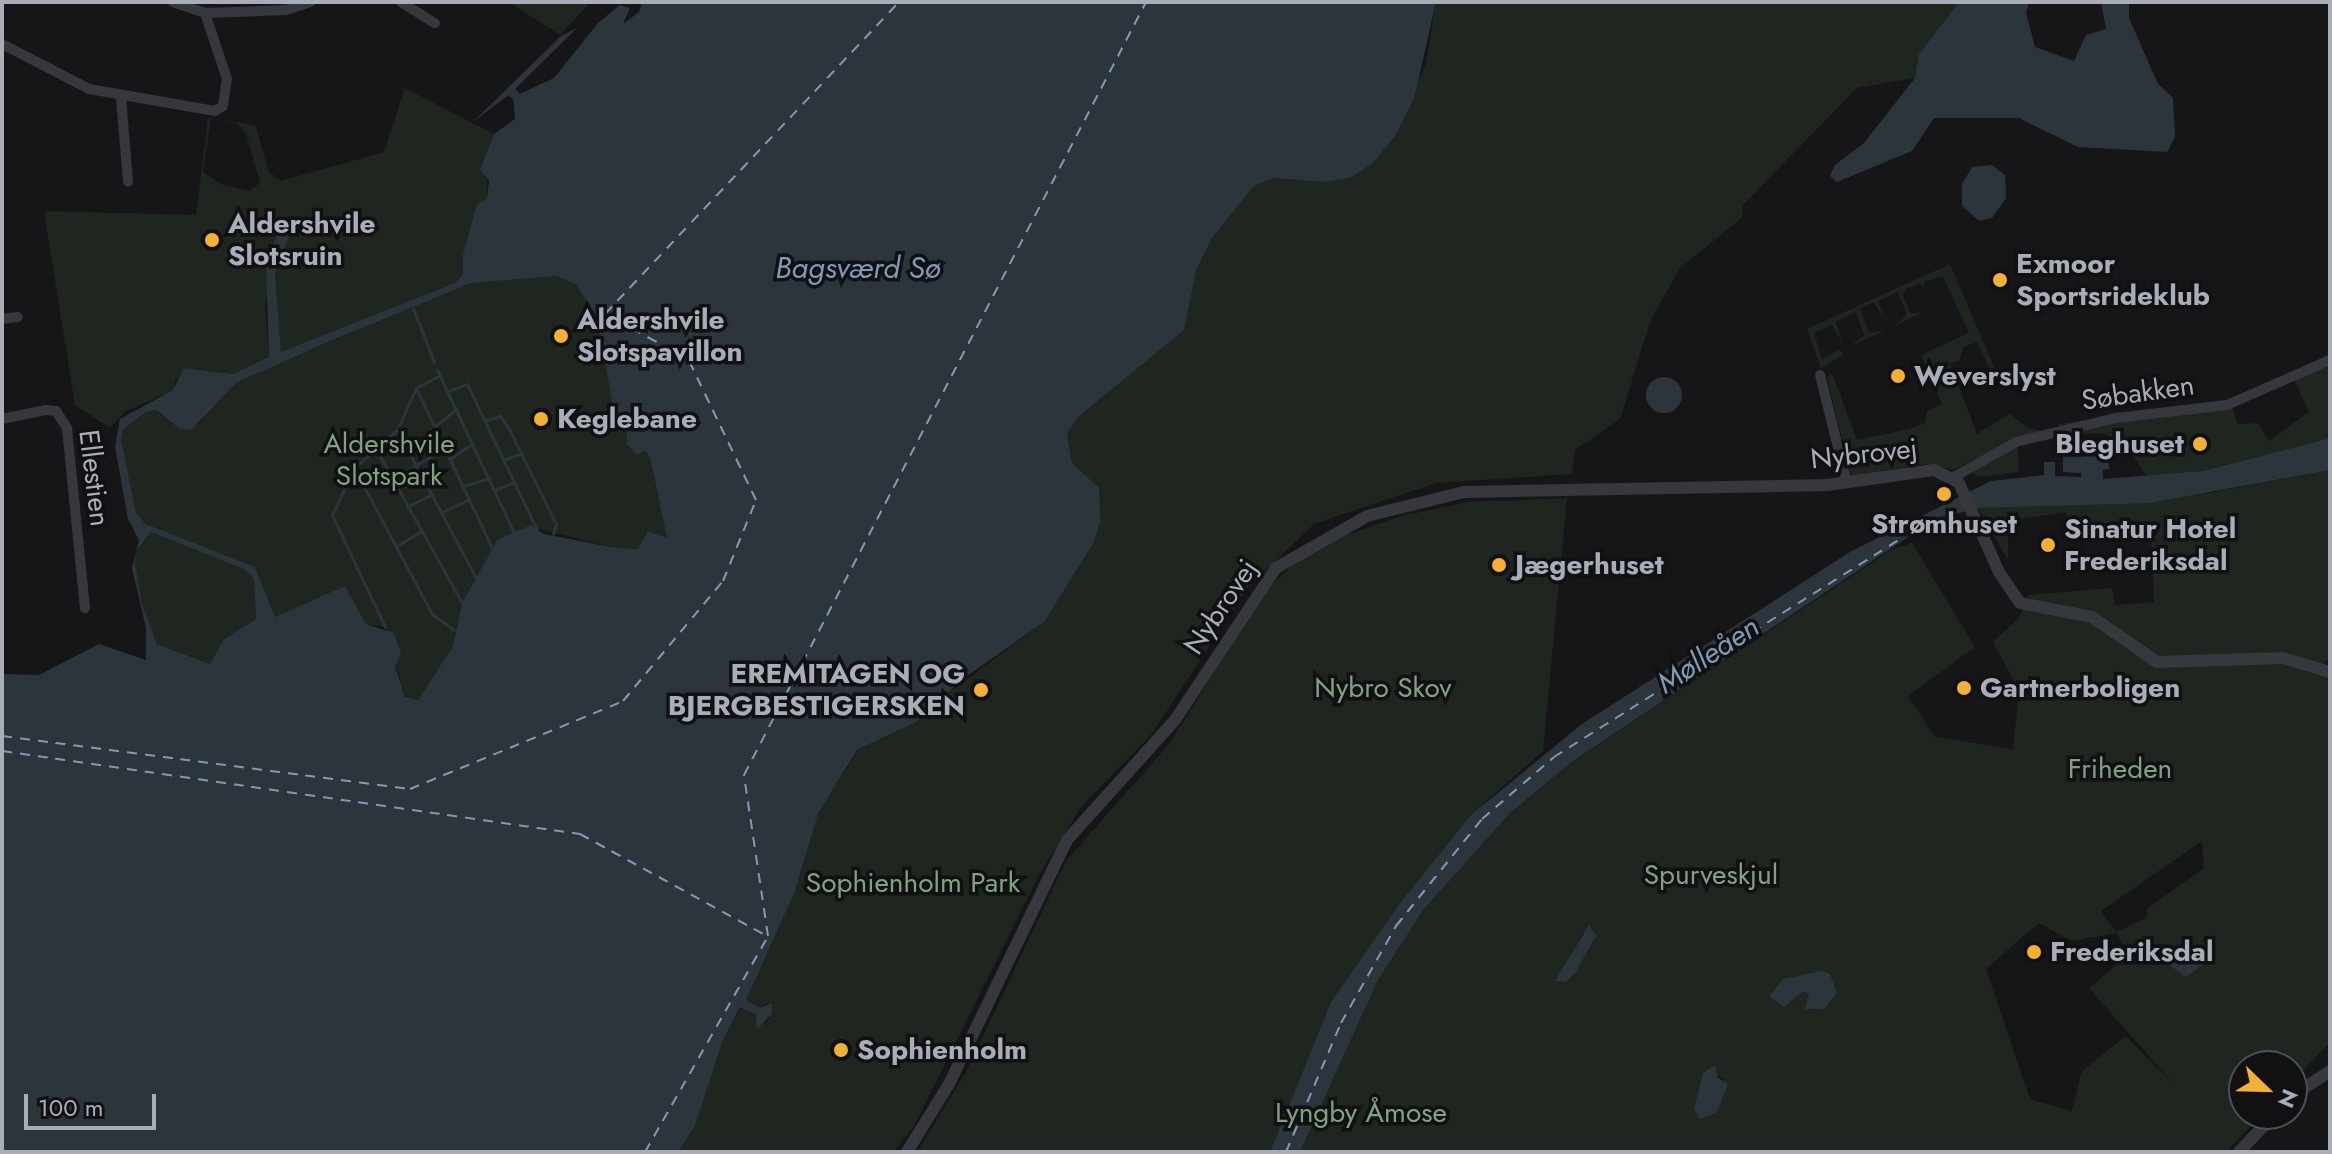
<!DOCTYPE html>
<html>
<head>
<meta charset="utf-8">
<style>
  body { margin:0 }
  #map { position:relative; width:2332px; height:1154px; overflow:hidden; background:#161618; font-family:Jost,sans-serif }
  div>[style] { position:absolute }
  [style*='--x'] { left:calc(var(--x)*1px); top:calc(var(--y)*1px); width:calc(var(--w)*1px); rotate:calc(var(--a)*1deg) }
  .green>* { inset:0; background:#1e261f }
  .water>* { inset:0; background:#2c353c }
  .round { border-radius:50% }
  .stream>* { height:3px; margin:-1.5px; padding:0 1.5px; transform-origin:1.5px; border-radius:1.5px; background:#2c353c }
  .canal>* { height:9px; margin:-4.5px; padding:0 4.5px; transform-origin:4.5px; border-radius:4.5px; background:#2c353c }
  .ferry>* { height:2px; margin-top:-1px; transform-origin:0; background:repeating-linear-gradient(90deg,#7f9bb3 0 10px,transparent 0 18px) }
  .minor>* { height:10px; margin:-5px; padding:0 5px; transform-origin:5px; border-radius:5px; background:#37383d }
  .tertiary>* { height:12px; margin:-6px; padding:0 6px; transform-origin:6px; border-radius:6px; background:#37383d }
  .dots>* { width:22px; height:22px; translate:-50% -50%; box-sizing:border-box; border:4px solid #111113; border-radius:50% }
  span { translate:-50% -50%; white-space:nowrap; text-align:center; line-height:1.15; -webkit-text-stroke:7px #111113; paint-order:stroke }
  .poi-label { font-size:28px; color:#a8adb8; font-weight:700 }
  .left { translate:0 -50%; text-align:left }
  .right { translate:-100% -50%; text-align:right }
  .street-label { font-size:28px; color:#a8adb8 }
  .park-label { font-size:28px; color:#7fa381 }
  .water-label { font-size:30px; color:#7f9bb3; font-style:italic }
  .frame { position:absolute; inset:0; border:4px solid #a8adb8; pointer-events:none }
  .north { position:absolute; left:2228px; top:1050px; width:80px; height:80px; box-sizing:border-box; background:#111113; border:2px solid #4d4f55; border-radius:50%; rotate:113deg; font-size:22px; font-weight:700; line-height:32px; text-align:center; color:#a8adb8 }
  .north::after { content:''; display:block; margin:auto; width:28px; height:36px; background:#f2b134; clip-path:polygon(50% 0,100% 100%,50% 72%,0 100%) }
  .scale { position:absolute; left:24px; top:1094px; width:132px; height:36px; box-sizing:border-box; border:4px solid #a8adb8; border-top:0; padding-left:10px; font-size:24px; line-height:28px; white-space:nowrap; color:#a8adb8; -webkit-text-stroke:6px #111113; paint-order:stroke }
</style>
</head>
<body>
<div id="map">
  <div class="green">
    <i style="clip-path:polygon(509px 2px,591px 2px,560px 35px)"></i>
    <i style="clip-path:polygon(1436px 2px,1959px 2px,1919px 54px,1915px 78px,1857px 88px,1743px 205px,1742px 218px,1680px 268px,1651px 319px,1620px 419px,1575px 450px,1572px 474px,1437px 483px,1314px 524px,1249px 586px,1151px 735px,1081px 807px,1038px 877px,913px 1128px,893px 1152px,678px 1152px,695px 1126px,723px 1040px,741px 1007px,766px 1024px,772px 1014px,767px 1003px,760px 1008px,746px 1000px,802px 871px,804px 847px,818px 814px,858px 750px,896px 732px,1044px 622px,1099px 489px,1072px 463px,1067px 434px,1077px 418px,1184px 330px,1195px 270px,1212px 238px,1254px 186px,1272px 178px,1322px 182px,1395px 136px,1426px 64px)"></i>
    <i style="clip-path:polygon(evenodd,405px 88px,494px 134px,487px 154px,487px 199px,463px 255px,463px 274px,455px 283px,281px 353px,275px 275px,296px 219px,280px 229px,265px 306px,269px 357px,233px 374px,196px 369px,175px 380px,174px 390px,126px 411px,110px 428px,75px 405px,44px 211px,196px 215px,208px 118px,255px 125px,269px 172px,281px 181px,384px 152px,405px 88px,211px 119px,236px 123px,246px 133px,260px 183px,249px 191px,220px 184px,203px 172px,211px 119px)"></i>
    <i style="clip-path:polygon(1950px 264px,1995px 369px,1991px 371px,1977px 342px,1963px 347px,1960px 360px,1950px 363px,1977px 434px,2009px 414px,2029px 428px,2047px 432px,2011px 440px,1954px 470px,1926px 464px,1851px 476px,1827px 378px,1832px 373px,1857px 440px,1909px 429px,1925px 423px,1927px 411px,1942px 404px,1921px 355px,1969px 333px,1943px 276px,1924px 282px,1925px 290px,1920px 283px,1906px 289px,1903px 296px,1910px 313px,1921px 313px,1893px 327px,1907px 315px,1898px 292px,1878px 301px,1885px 321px,1874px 302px,1860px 308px,1869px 333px,1885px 330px,1850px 347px,1864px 335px,1856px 312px,1836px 322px,1842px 342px,1832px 325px,1814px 333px,1822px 359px,1840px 349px,1843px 355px,1821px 368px,1807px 329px)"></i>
    <i style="clip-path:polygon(556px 276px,575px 284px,597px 316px,615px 418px,650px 457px,667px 538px,638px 549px,611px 547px,536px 528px,497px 540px,462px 603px,453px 646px,418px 700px,405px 697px,385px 627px,366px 624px,345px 586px,275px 617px,255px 567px,146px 524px,136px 513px,121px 439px,122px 429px,146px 412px,155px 410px,171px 423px,199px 424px,212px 403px,236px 383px,370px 324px,471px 283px)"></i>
    <i style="clip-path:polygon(2330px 354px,2330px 438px,2203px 471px,2147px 477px,2130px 450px,2104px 433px,2063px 434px,2058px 424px,2231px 399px,2237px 424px,2258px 423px,2269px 441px,2309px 412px,2291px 373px)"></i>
    <i style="clip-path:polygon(2018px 445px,2019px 472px,1979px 477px,1970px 472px)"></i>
    <i style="clip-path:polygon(evenodd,2330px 470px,2330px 658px,2316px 668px,2330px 678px,2330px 1042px,2292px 1082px,2292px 1066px,2244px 1066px,2244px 1114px,2262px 1114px,2226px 1152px,1300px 1152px,1378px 980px,1424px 909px,1511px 812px,1573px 761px,1893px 549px,1912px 543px,1975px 647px,1908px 696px,1935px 737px,2013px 749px,2019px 691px,1993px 642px,2019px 618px,2028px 595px,2112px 588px,2115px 605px,2154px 602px,2151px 529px,2069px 534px,2066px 512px,2008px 521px,2008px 560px,1978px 508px,2209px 493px,2330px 470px,2202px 841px,2204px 868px,2148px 908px,2146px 918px,2116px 932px,2101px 911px,2202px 841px,2330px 470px,2039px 923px,2071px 941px,2116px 933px,2130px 954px,2089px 988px,2176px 1087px,2126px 1036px,2082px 1071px,2072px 1111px,2030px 1099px,1986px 969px,2039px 923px,2330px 470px,1583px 933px,1596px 936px,1576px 972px,1563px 971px,1583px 933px,2330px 470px,1783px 979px,1831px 1003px,1810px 1010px,1809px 993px,1802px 992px,1790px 1003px,1769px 996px,1783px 979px,2330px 470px,1704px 1071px,1725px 1079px,1694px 1109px,1701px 1094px,1704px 1071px)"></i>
    <i style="clip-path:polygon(1567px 498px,1543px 751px,1471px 815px,1331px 1002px,1270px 1152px,917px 1152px,966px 1072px,1066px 861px,1170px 743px,1265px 591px,1293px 565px,1336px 539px,1401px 516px,1469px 502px)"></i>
    <i style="clip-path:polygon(151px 532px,247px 570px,254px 579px,256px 619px,224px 639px,210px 664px,157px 644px,142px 605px,135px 562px,136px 551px)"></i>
  </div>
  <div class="water">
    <i style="clip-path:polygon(evenodd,642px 2px,1436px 2px,1414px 99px,1395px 136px,1373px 163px,1350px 178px,1322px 182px,1273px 178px,1254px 186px,1212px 238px,1196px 270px,1184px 330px,1077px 418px,1067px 434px,1072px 463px,1099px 488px,1100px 521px,1094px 542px,1044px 622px,964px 678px,916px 722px,857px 750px,818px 814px,795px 891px,746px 1000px,760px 1008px,772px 1003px,772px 1014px,757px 1029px,756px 1015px,740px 1007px,723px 1040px,695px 1126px,678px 1152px,2px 1152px,2px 674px,39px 675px,99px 644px,146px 660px,146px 628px,132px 568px,139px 540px,128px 519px,115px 447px,120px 419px,173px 390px,184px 368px,233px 374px,269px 357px,266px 262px,280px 229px,290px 221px,296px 219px,275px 275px,281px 352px,455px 283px,463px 274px,463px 255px,477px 204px,487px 199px,489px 180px,480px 170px,494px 134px,515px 119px,513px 97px,554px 78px,598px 23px,620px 5px,630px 8px,623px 24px,639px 12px,642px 2px,556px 276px,575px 284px,597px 316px,615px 419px,627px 432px,627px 444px,637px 455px,645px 451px,650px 457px,667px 538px,648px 531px,638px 549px,611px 547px,544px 534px,531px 525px,497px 540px,462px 603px,453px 646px,418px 700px,405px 697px,395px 666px,401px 654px,394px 633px,366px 624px,345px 586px,275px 617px,255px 567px,146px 524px,136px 513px,121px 438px,123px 429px,146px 412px,156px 410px,180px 429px,191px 430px,236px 383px,335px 339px,471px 283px,556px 276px,642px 2px,151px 532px,246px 570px,254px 579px,256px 619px,224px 639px,210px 664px,157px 644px,142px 604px,135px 562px,136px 551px,151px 532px)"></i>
    <i style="clip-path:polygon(1959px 2px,2029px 2px,2026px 13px,2035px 47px,2074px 61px,2086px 35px,2106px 29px,2101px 2px,2129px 2px,2129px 18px,2158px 84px,2173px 98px,2175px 137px,2167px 152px,2078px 147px,2019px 118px,1934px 118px,1912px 151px,1837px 182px,1830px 176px,1835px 165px,1864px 143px,1915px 78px,1919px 54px)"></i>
    <i style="clip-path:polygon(577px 28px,510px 94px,474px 121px,561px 36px)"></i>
    <i style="clip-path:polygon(1992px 165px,2005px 175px,2006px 198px,1992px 218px,1979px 221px,1962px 206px,1962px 184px,1972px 167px)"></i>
    <i class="round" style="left:1646px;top:377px;width:36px;height:36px"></i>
    <i style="clip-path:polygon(2330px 438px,2330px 470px,2149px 503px,1978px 508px,1935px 519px,1573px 761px,1511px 812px,1424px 909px,1378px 980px,1300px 1152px,1270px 1152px,1331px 1002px,1401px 902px,1471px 815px,1582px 724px,1850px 552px,1991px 481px,2044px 475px,2044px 462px,2055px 462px,2055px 476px,2081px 477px,2081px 473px,2063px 472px,2063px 457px,2105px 456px,2110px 469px,2103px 470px,2103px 479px,2203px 471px)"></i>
    <i style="clip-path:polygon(1589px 925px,1596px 936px,1576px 972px,1566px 982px,1555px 981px)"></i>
    <i style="clip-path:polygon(2183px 944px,2213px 957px,2186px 977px,2161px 959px)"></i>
    <i style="clip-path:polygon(1821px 971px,1830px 974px,1837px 993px,1824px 1009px,1805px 1009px,1809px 993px,1802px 992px,1784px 1007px,1769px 996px,1783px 979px)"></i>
    <i style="clip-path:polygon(1715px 1065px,1718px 1078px,1728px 1084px,1717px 1112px,1700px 1119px,1694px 1109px,1703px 1073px)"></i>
  </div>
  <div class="stream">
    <i style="--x:413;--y:308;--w:58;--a:68.7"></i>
    <i style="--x:437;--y:370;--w:180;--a:64.7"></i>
    <i style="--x:416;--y:388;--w:177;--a:64.6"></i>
    <i style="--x:448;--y:391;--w:20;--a:-20"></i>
    <i style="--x:467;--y:384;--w:160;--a:64.4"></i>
    <i style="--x:484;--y:421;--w:17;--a:-17"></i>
    <i style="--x:500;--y:416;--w:14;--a:54"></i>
    <i style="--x:508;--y:427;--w:108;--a:63.7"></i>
    <i style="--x:556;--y:524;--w:10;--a:107"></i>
    <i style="--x:435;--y:426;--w:28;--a:-38"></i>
    <i style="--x:397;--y:430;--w:166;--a:61.9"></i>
    <i style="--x:376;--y:449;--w:176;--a:60.8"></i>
    <i style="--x:450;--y:459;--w:28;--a:-35"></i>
    <i style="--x:503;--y:460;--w:20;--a:-20"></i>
    <i style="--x:354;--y:468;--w:166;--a:61.9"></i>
    <i style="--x:432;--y:614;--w:27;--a:36"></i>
    <i style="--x:392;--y:479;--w:60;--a:-30"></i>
    <i style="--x:463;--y:486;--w:28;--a:-17"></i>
    <i style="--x:495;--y:490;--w:21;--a:-23"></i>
    <i style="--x:407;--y:507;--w:28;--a:-27"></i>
    <i style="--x:442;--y:512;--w:29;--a:-25"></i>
    <i style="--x:396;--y:546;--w:28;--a:-30"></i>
    <i style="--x:385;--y:627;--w:124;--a:-115.3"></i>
    <i style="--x:332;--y:515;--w:52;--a:-64.9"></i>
    <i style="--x:354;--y:468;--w:57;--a:-41.5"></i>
    <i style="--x:397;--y:430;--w:46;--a:-65.7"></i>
    <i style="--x:416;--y:388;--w:26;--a:-28"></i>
  </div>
  <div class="canal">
    <i style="--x:512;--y:92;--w:4;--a:45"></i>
  </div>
  <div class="ferry">
    <i style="--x:2;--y:736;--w:411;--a:7.4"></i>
    <i style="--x:410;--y:789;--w:230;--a:-22.4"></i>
    <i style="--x:623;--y:701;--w:156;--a:-50.2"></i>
    <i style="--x:723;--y:581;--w:87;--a:-67.8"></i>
    <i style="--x:756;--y:500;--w:157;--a:-115.7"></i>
    <i style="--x:688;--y:359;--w:94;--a:-151.5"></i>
    <i style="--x:605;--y:314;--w:429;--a:-46.7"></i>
    <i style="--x:2;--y:751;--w:584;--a:8.17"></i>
    <i style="--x:580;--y:834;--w:213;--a:28.6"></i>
    <i style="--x:645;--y:1152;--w:249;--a:-60.3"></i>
    <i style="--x:768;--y:936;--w:163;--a:-98.5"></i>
    <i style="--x:744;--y:775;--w:871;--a:-62.52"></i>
    <i style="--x:1286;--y:1152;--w:140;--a:-66.9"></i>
    <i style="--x:1341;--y:1023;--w:112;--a:-60.4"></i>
    <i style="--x:1396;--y:926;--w:137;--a:-51.2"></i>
    <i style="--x:1482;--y:819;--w:95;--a:-40.7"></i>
    <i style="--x:1554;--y:757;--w:407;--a:-32.2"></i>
  </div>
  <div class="minor">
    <i style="--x:173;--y:2;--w:34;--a:19"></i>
    <i style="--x:205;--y:13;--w:81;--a:-2.1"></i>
    <i style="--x:286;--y:10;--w:26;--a:-18"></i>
    <i style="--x:401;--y:2;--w:40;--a:32"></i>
    <i style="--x:2;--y:44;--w:98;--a:27.3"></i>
    <i style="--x:89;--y:89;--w:128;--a:9.9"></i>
    <i style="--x:215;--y:111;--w:9;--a:-32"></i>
    <i style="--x:223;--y:106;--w:27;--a:-82"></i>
    <i style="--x:227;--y:79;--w:70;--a:-108.4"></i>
    <i style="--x:121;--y:98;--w:84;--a:85.2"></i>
    <i style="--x:2;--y:319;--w:16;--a:-7"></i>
    <i style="--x:1820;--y:375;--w:111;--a:76"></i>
    <i style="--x:2;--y:419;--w:45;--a:-11.6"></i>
    <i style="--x:46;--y:410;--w:10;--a:6"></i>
    <i style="--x:56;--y:411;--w:20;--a:57"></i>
    <i style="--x:67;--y:428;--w:181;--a:84.3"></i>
    <i style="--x:1954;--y:477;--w:71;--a:-29.4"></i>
    <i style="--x:2016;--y:442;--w:103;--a:-13.5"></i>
    <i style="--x:2116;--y:418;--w:112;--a:-6.7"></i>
    <i style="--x:2227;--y:405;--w:112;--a:-23.6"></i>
  </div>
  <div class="tertiary">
    <i style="--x:2292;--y:1096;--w:45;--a:-33.3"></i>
    <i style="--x:907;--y:1152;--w:80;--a:-58.3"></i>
    <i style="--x:949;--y:1084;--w:271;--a:-64.2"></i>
    <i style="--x:1067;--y:840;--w:161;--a:-48"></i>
    <i style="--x:1175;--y:720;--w:182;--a:-56.4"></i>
    <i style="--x:1276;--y:568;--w:105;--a:-29.7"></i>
    <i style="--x:1367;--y:516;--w:100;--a:-13.9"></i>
    <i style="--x:1464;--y:492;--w:363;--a:-1.1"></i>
    <i style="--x:1827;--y:485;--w:108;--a:-8"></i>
    <i style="--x:1934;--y:470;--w:28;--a:27"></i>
    <i style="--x:1959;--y:483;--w:98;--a:65.8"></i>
    <i style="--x:1999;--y:572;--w:37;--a:56"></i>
    <i style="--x:2020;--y:603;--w:73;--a:11"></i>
    <i style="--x:2092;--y:617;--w:79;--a:34.7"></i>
    <i style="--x:2157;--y:662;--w:126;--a:-1.8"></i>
    <i style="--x:2283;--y:658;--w:49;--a:16.6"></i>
    <i style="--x:2239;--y:1152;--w:52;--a:-46.5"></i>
  </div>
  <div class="dots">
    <i style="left:212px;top:240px;background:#f2b134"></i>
    <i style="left:2000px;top:280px;background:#f2b134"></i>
    <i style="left:561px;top:336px;background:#f2b134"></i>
    <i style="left:1898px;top:376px;background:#f2b134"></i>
    <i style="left:541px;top:419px;background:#f2b134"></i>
    <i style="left:2200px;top:444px;background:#f2b134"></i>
    <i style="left:1944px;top:494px;background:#f2b134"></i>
    <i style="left:2048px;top:545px;background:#f2b134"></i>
    <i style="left:1499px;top:565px;background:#f2b134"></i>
    <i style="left:1964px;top:688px;background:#f2b134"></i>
    <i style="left:981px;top:690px;background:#f2b134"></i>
    <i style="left:2034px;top:952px;background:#f2b134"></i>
    <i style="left:841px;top:1050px;background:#f2b134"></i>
  </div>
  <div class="poi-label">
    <span class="left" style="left:228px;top:240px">Aldershvile<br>Slotsruin</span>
    <span class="left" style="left:2016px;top:280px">Exmoor<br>Sportsrideklub</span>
    <span class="left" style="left:577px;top:336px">Aldershvile<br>Slotspavillon</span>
    <span class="left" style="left:1914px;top:376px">Weverslyst</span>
    <span class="left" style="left:557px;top:419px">Keglebane</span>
    <span class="right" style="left:2184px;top:444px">Bleghuset</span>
    <span style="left:1944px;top:524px">Strømhuset</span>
    <span class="left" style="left:2064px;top:545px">Sinatur Hotel<br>Frederiksdal</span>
    <span class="left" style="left:1515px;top:565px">Jægerhuset</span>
    <span class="right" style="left:965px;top:690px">EREMITAGEN OG<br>BJERGBESTIGERSKEN</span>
    <span class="left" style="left:1980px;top:688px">Gartnerboligen</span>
    <span class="left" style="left:2050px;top:952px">Frederiksdal</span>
    <span class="left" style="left:857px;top:1050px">Sophienholm</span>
  </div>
  <div class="street-label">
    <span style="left:2138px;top:393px;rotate:-8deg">Søbakken</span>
    <span style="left:1864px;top:454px;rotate:-6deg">Nybrovej</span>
    <span style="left:94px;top:478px;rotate:83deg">Ellestien</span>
    <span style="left:1221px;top:607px;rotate:-56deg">Nybrovej</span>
  </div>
  <div class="park-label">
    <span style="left:389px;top:460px">Aldershvile<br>Slotspark</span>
    <span style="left:1383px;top:688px">Nybro Skov</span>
    <span style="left:2120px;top:769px">Friheden</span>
    <span style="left:1711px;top:875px">Spurveskjul</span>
    <span style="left:913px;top:883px">Sophienholm Park</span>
    <span style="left:1361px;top:1113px">Lyngby Åmose</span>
  </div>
  <div class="water-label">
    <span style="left:858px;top:268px">Bagsværd Sø</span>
    <span style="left:1708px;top:655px;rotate:-33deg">Mølleåen</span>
  </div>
  <div class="frame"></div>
  <div class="north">N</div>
  <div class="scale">100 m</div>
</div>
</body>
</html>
